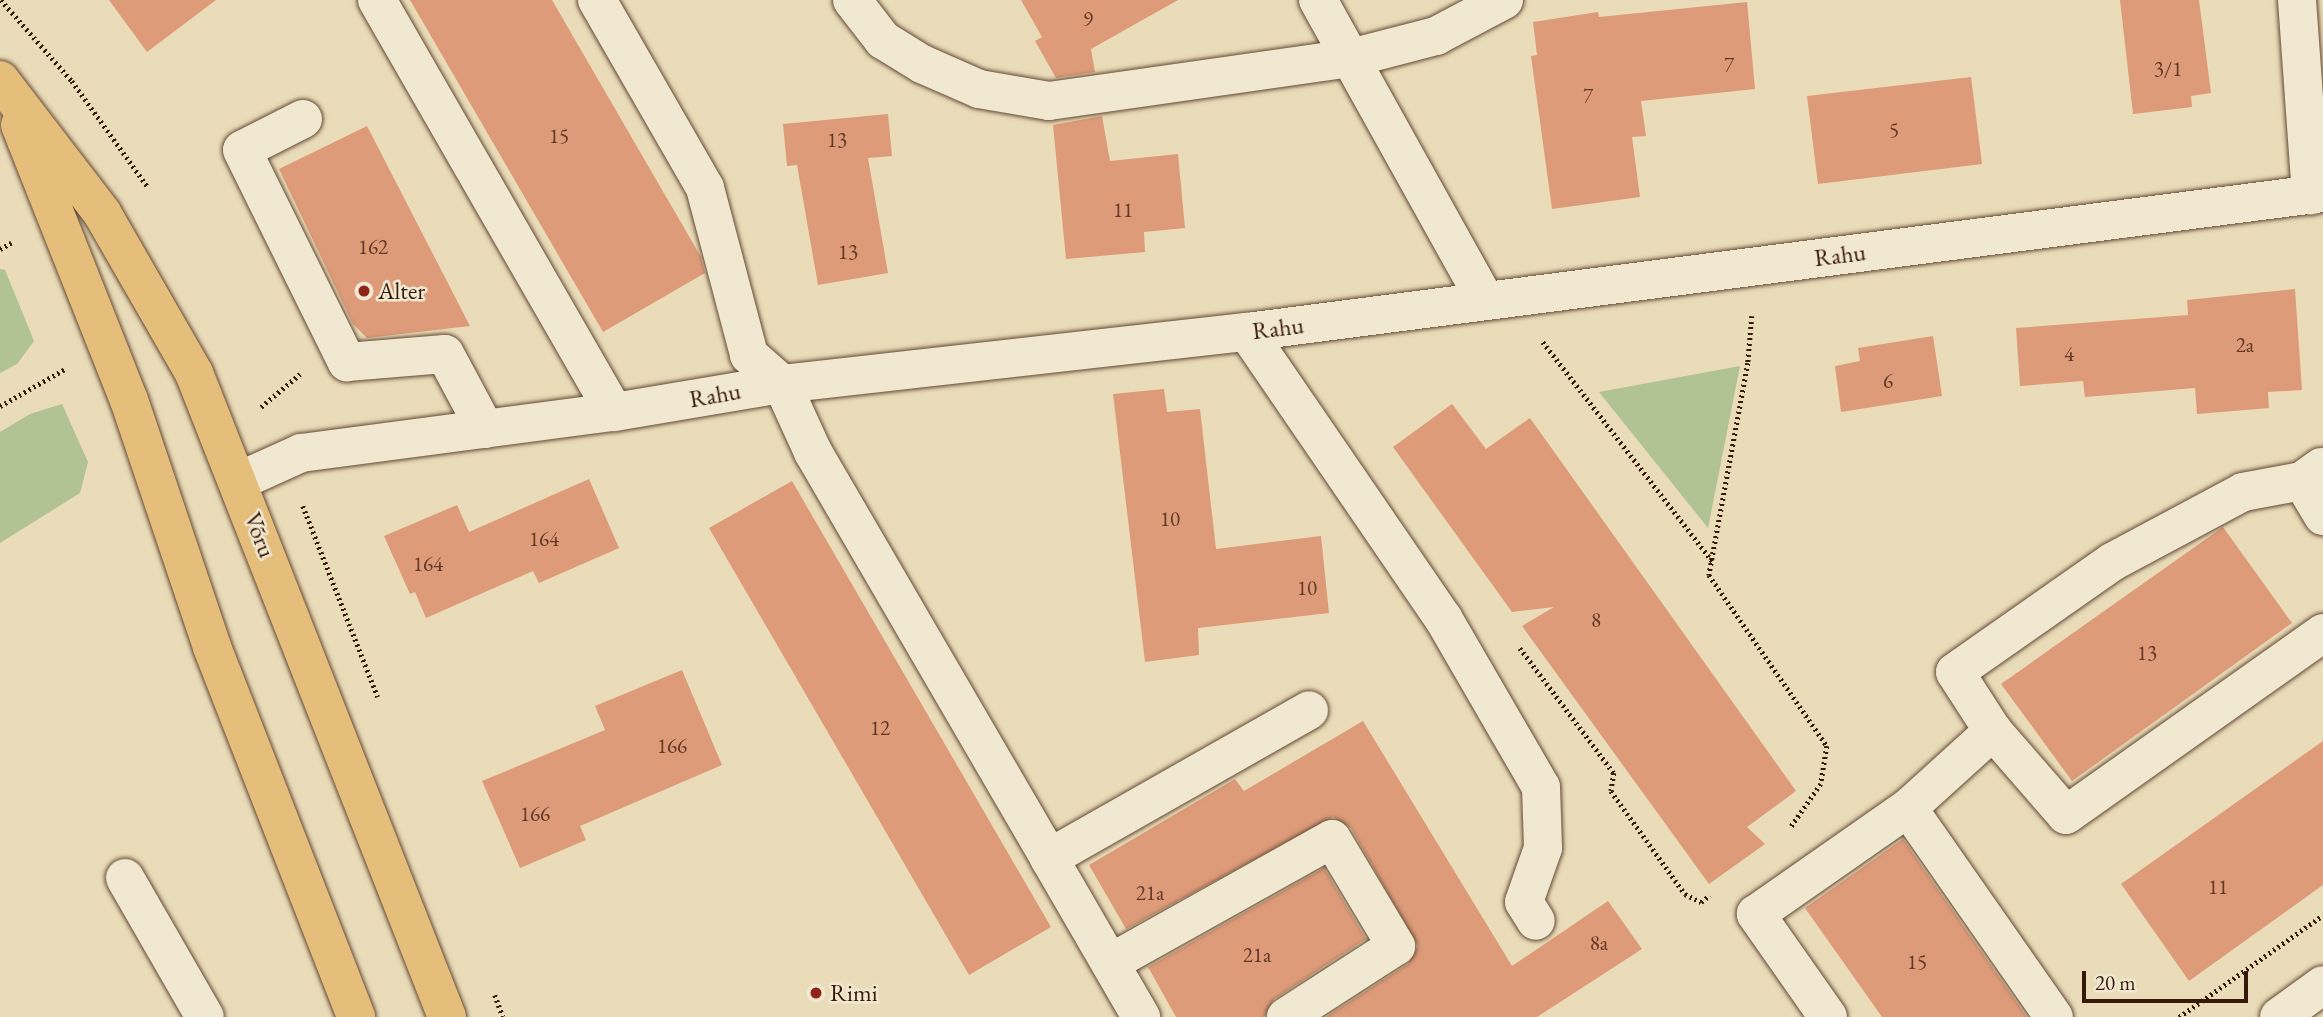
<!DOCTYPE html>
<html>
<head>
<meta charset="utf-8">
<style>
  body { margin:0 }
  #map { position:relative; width:2323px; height:1017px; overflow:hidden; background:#eadcb8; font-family:"EB Garamond",serif }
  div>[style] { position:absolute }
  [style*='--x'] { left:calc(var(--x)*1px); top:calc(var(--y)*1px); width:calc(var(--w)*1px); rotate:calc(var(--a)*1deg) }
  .green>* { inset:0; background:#b1c293 }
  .building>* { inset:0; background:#dd9b79 }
  .path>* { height:4.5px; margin-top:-2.25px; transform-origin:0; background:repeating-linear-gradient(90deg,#381809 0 2px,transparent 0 5.5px) }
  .roads { filter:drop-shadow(0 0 2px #644935) drop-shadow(0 0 2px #644935) }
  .minor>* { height:38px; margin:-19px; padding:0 19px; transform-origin:19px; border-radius:19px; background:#f1e8d1 }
  .major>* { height:38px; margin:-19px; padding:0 19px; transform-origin:19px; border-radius:19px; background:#e5be7c }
  .dots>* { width:19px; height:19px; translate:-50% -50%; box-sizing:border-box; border:4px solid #f1e8d1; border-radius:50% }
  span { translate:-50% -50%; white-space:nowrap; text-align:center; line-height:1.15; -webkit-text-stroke:5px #f1e8d1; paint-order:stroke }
  .number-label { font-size:21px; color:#613925 }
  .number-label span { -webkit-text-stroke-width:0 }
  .street-label { font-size:24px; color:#381809 }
  .poi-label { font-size:24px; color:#381809 }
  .left { translate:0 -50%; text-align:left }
  .scale { position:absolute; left:2082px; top:971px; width:166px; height:32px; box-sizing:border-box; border:4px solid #381809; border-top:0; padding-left:9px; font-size:21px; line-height:24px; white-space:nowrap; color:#381809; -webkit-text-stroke:5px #f1e8d1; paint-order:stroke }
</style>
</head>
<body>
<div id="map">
  <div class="green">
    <i style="clip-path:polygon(0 269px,5px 270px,34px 341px,17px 364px,0 373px)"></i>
    <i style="clip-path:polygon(1740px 366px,1708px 528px,1599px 392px)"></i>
    <i style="clip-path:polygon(62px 404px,88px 462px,80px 493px,0 543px,0 432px,30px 414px)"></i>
  </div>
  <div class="building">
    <i style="clip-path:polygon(109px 0,216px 0,147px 52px)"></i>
    <i style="clip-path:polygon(410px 0,552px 0,701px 257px,705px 273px,603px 332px)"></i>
    <i style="clip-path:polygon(1021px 0,1178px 0,1091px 49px,1095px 72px,1056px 78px,1035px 41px,1042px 37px)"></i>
    <i style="clip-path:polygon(2120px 0,2199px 0,2211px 93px,2191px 96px,2192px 107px,2133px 114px)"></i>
    <i style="clip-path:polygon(1747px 2px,1755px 89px,1641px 101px,1646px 136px,1632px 137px,1640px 197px,1552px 209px,1531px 56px,1537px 55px,1533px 22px,1598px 12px,1599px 17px)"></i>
    <i style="clip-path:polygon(1971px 77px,1982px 164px,1818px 184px,1807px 96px)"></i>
    <i style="clip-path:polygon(888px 114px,892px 156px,868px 158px,888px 273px,818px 285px,797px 165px,787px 166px,783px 124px)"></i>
    <i style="clip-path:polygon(1102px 116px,1110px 161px,1178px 154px,1185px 228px,1144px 232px,1145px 252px,1066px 259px,1053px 125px)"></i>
    <i style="clip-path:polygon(367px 126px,470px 326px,367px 338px,353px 324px,279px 169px)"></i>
    <i style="clip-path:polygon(2295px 289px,2302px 390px,2268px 392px,2269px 408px,2197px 414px,2195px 388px,2085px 397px,2083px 381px,2020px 386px,2016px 328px,2188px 315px,2187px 300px)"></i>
    <i style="clip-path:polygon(1933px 336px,1942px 396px,1841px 412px,1835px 366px,1860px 361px,1858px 348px)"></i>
    <i style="clip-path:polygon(1164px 389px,1167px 412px,1200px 409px,1216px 549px,1321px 536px,1329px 613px,1198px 628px,1199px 655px,1145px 662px,1113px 394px)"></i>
    <i style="clip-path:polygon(1452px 404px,1486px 449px,1530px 418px,1796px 791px,1747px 827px,1765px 844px,1709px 884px,1522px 626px,1554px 607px,1512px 612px,1393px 447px)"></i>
    <i style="clip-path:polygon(589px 479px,619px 548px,539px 583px,533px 571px,426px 618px,415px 592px,410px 594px,384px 536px,457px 505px,469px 532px)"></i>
    <i style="clip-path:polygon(792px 481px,1051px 927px,969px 975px,709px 528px)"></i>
    <i style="clip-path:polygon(2223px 527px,2292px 623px,2072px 781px,2001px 684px)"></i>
    <i style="clip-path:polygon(682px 670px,722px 765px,580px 826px,586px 840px,520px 868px,482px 781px,605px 730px,595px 706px)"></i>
    <i style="clip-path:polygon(1363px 721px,1512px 966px,1608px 901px,1642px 949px,1537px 1017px,1326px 1017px,1408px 964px,1418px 946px,1351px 828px,1333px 817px,1126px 929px,1089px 865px,1235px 779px,1244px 791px)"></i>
    <i style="clip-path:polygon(2323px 741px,2323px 885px,2189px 981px,2121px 884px)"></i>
    <i style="clip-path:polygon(1903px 839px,1925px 871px,2027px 1017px,1882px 1017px,1805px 908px)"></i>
    <i style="clip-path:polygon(1324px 868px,1366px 939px,1274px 999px,1264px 1017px,1176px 1017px,1148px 967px)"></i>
  </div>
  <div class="path">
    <i style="--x:1;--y:0;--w:108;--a:48.8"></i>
    <i style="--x:72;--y:81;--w:130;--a:54.4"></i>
    <i style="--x:0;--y:249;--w:13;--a:-29"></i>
    <i style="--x:1752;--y:316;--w:47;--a:94.9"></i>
    <i style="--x:1748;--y:363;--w:216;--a:100.4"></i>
    <i style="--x:1709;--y:575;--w:208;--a:55.4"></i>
    <i style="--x:1827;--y:746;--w:38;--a:99"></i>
    <i style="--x:1821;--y:784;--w:52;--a:124.9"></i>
    <i style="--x:1543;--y:342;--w:277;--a:52.3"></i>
    <i style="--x:0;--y:406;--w:75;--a:-29.6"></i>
    <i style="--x:261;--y:407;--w:51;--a:-40.2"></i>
    <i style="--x:303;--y:506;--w:205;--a:68.6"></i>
    <i style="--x:1520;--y:648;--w:156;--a:53.1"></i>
    <i style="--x:1614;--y:773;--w:18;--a:99"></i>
    <i style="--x:1611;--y:791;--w:127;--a:54.3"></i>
    <i style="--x:1685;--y:894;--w:18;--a:27"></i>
    <i style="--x:1701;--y:902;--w:11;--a:-38"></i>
    <i style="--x:495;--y:995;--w:23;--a:70"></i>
    <i style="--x:2179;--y:1017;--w:176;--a:-35.3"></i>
  </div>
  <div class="roads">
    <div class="minor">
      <i style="--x:377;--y:0;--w:475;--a:60.1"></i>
      <i style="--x:597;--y:0;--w:217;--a:60.1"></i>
      <i style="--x:705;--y:188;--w:173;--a:75.2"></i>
      <i style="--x:749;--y:355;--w:44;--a:41.3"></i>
      <i style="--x:782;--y:384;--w:75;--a:65.5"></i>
      <i style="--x:813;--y:452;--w:470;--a:59.8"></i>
      <i style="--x:1049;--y:858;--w:299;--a:-29.6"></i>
      <i style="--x:852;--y:0;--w:51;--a:52.2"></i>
      <i style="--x:883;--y:40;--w:46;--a:31.6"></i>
      <i style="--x:922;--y:64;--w:62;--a:23.7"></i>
      <i style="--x:979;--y:89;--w:71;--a:9.7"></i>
      <i style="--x:1049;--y:101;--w:305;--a:-8.1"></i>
      <i style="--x:1351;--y:58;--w:88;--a:-14.5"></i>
      <i style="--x:1436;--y:36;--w:77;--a:-27.9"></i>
      <i style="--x:1318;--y:0;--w:343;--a:60.9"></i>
      <i style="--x:2297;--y:0;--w:196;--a:85.9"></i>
      <i style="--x:303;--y:119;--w:68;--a:153.1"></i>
      <i style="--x:242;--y:150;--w:237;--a:63.7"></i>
      <i style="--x:347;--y:362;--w:98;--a:-4.7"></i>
      <i style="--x:445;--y:354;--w:85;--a:61.9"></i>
      <i style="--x:1247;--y:332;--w:347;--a:55.6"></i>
      <i style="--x:1443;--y:618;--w:195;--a:59.9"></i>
      <i style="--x:1541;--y:787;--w:61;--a:88.1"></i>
      <i style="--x:1543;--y:848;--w:57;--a:109.4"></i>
      <i style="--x:1524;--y:902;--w:22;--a:58"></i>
      <i style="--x:2321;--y:467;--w:24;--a:144"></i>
      <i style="--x:2302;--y:481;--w:41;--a:59"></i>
      <i style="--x:239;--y:481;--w:68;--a:-24.3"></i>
      <i style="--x:301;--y:453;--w:316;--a:-7.5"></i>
      <i style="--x:614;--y:412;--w:170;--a:-9.5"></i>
      <i style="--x:782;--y:384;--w:468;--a:-6.4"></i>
      <i style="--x:1247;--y:332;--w:1085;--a:-7.36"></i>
      <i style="--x:1993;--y:731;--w:70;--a:-122.8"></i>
      <i style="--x:1955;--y:672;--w:192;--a:-35"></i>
      <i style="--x:2112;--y:562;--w:149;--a:-28.1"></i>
      <i style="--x:2243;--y:492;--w:60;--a:-10.6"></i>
      <i style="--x:1908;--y:808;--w:115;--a:-42.2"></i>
      <i style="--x:1993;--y:731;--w:111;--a:49"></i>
      <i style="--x:2066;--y:815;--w:315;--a:-35.3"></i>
      <i style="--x:1049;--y:858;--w:184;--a:59.9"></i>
      <i style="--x:125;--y:878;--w:160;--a:60.1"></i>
      <i style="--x:1110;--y:963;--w:254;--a:-29.2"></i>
      <i style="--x:1332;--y:839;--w:125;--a:59.1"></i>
      <i style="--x:1396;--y:946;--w:131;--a:147.2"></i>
      <i style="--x:1828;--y:1017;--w:126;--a:-125"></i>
      <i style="--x:1756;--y:914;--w:185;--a:-34.9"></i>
      <i style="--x:1908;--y:808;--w:255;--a:55.1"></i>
      <i style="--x:2279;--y:1017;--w:54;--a:-36"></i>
    </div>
    <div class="major">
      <i style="--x:0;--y:80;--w:168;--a:52.5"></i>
      <i style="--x:102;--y:213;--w:185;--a:60.1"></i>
      <i style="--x:194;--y:373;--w:692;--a:68.55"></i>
      <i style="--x:20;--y:125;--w:296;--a:68.4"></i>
      <i style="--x:129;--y:400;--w:261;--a:71.4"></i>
      <i style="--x:212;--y:647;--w:397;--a:68.7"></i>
    </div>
  </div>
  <div class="dots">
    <i style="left:364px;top:291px;background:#8f2418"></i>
    <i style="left:816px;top:993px;background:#8f2418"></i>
  </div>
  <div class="number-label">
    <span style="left:1088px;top:19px">9</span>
    <span style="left:1729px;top:65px">7</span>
    <span style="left:2168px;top:69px">3/1</span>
    <span style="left:1588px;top:96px">7</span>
    <span style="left:1894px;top:130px">5</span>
    <span style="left:559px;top:136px">15</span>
    <span style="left:837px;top:140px">13</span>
    <span style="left:1123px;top:210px">11</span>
    <span style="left:373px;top:247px">162</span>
    <span style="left:848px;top:252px">13</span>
    <span style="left:2245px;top:345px">2a</span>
    <span style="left:2069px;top:354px">4</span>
    <span style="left:1888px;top:381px">6</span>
    <span style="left:1170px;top:519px">10</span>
    <span style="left:544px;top:539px">164</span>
    <span style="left:428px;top:564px">164</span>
    <span style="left:1307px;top:588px">10</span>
    <span style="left:1596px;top:620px">8</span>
    <span style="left:2147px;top:653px">13</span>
    <span style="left:880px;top:728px">12</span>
    <span style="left:672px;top:746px">166</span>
    <span style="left:535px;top:814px">166</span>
    <span style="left:2218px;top:887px">11</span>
    <span style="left:1150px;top:893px">21a</span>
    <span style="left:1599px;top:943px">8a</span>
    <span style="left:1257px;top:955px">21a</span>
    <span style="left:1917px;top:962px">15</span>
  </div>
  <div class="street-label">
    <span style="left:1840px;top:255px;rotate:-7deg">Rahu</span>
    <span style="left:1278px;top:328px;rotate:-7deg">Rahu</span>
    <span style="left:715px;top:395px;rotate:-10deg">Rahu</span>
    <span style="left:260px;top:535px;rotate:69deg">Võru</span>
  </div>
  <div class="poi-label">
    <span class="left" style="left:378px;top:291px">Alter</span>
    <span class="left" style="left:830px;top:993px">Rimi</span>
  </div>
  <div class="scale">20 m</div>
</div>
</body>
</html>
